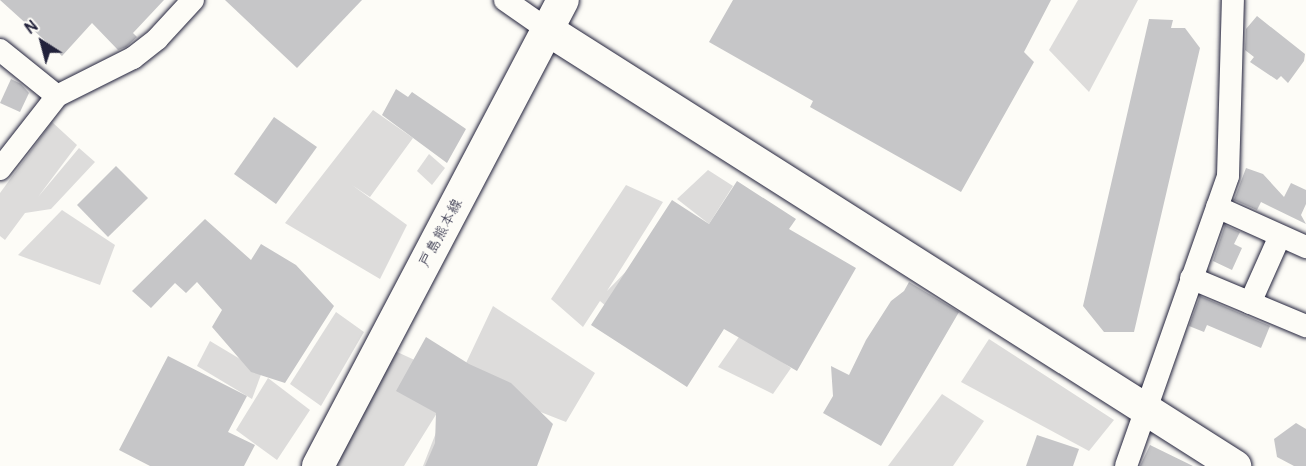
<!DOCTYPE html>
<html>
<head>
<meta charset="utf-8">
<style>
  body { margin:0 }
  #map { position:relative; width:1306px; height:466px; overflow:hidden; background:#fdfcf7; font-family:Pangolin,"Klee One",sans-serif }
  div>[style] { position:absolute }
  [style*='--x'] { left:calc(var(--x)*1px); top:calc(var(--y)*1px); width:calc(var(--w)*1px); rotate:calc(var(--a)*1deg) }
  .green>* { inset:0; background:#dddcdb }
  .building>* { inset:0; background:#c6c6c8 }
  .roads { filter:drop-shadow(0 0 2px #22223b) drop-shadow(0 0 2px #22223b) }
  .street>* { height:22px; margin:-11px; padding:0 11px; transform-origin:11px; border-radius:11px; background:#fdfcf7 }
  .secondary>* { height:32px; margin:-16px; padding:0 16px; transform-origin:16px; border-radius:16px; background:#fdfcf7 }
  span { translate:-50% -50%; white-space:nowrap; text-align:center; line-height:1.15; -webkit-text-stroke:6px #fdfcf7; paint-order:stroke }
  .street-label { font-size:15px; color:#22223b }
  .north { position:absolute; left:12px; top:12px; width:60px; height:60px; -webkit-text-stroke:4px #fdfcf7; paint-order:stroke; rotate:324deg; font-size:16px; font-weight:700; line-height:24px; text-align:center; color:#22223b }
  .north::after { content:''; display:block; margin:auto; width:21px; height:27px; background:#22223b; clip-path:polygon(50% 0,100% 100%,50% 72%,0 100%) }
</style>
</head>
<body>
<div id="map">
  <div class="green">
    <i style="clip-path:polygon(1078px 0,1138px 0,1089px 92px,1049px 50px)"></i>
    <i style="clip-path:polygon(373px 110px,413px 138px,370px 197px,352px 185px,407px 225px,380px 279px,285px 223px)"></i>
    <i style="clip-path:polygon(52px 122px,77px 145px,38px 197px,79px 148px,95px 162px,51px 209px,25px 213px,5px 240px,0 236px,0 193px)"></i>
    <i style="clip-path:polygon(429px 154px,445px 168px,432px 185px,417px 171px)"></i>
    <i style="clip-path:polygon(708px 170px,733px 186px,709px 224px,677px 199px)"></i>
    <i style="clip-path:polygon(626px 185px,663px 202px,607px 291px,672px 224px,673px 364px,600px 301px,583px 327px,551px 299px)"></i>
    <i style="clip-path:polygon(62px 210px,115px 245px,100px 285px,18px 255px)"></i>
    <i style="clip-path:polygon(493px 306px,595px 373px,566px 422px,497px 395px,468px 466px,423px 466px,455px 384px,404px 466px,329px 466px,382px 345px,458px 380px)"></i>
    <i style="clip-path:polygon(336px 312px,364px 332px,321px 406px,290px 384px)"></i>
    <i style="clip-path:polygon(741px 334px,791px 368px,773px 394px,718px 367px)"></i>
    <i style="clip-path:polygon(989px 339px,1114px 420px,1089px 451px,961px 382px)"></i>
    <i style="clip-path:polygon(210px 341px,262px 372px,252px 399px,197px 366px)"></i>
    <i style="clip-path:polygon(268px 378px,310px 410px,277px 460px,236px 430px)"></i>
    <i style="clip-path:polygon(942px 394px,984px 421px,953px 466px,888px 466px)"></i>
  </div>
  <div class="building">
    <i style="clip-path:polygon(0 0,164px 0,133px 33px,137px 37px,126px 47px,118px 50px,92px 23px,62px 56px)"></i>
    <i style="clip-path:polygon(225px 0,362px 0,297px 68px)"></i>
    <i style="clip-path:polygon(733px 0,1051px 0,1024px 52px,1034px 62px,961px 192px,810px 107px,813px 101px,709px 42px)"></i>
    <i style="clip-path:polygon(1257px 16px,1305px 54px,1304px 61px,1288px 83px,1281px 76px,1277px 80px,1250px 62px,1254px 57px,1245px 50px,1246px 29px)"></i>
    <i style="clip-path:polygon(1149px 19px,1173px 20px,1171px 28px,1185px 28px,1200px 48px,1134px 332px,1104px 332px,1083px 306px)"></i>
    <i style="clip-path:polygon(11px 79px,21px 84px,29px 93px,20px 112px,0 103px)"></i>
    <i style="clip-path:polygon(396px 89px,408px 97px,412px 92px,466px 129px,447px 163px,382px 115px)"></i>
    <i style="clip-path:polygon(274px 117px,317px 147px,276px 204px,234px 174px)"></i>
    <i style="clip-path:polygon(116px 166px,148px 198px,108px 237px,77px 205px)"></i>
    <i style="clip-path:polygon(1246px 168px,1263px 174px,1284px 197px,1291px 183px,1306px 190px,1306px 204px,1301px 215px,1306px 224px,1261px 202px,1257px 210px,1234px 200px)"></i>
    <i style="clip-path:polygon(737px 181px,796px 219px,789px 229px,856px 268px,797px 371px,724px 329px,687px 387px,591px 325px,672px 200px,709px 224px)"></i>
    <i style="clip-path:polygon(205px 219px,251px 260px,261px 244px,296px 265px,334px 306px,285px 383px,251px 372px,212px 327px,222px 310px,197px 282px,186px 293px,175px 283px,151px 308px,132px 291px)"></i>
    <i style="clip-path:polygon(1225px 225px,1240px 232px,1234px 244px,1242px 248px,1232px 270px,1213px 261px)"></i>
    <i style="clip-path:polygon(909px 282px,959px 312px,881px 446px,823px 413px,833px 396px,831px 366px,849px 375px,866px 340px,891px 301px,904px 291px)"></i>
    <i style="clip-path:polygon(1200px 296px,1270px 326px,1261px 348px,1207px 325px,1204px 332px,1189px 326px)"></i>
    <i style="clip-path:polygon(426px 337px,469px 364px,511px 383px,553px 424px,537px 466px,425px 466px,435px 443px,436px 413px,396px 391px)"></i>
    <i style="clip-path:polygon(168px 356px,247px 396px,228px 432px,255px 445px,244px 466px,150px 466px,119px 450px)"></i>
    <i style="clip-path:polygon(1296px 423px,1306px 429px,1306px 466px,1294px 466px,1277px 457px,1274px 439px)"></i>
    <i style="clip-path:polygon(1037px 435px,1079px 449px,1073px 466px,1026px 466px)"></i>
    <i style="clip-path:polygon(1150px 445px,1193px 466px,1140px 466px)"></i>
  </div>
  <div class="roads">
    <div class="street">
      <i style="--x:505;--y:0;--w:52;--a:34.9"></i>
      <i style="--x:0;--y:50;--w:73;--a:38.9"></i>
      <i style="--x:0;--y:169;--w:93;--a:-52"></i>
      <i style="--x:57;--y:96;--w:85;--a:-26.6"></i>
      <i style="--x:133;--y:58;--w:31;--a:-38"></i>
      <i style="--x:157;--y:39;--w:53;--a:-47.3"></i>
      <i style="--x:1217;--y:207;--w:98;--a:24.2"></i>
      <i style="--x:1191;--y:278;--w:125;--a:22.7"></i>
      <i style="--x:1250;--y:303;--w:73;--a:-65.9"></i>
      <i style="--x:1126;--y:466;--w:307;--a:-70.6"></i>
      <i style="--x:1228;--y:176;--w:176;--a:-88.4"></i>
    </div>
    <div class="secondary">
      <i style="--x:548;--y:30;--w:814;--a:32.4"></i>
      <i style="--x:318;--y:466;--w:526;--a:-62.27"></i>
    </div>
  </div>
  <div class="street-label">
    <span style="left:441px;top:233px;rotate:-62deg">戸島熊本線</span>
  </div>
  <div class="north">N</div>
</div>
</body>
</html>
